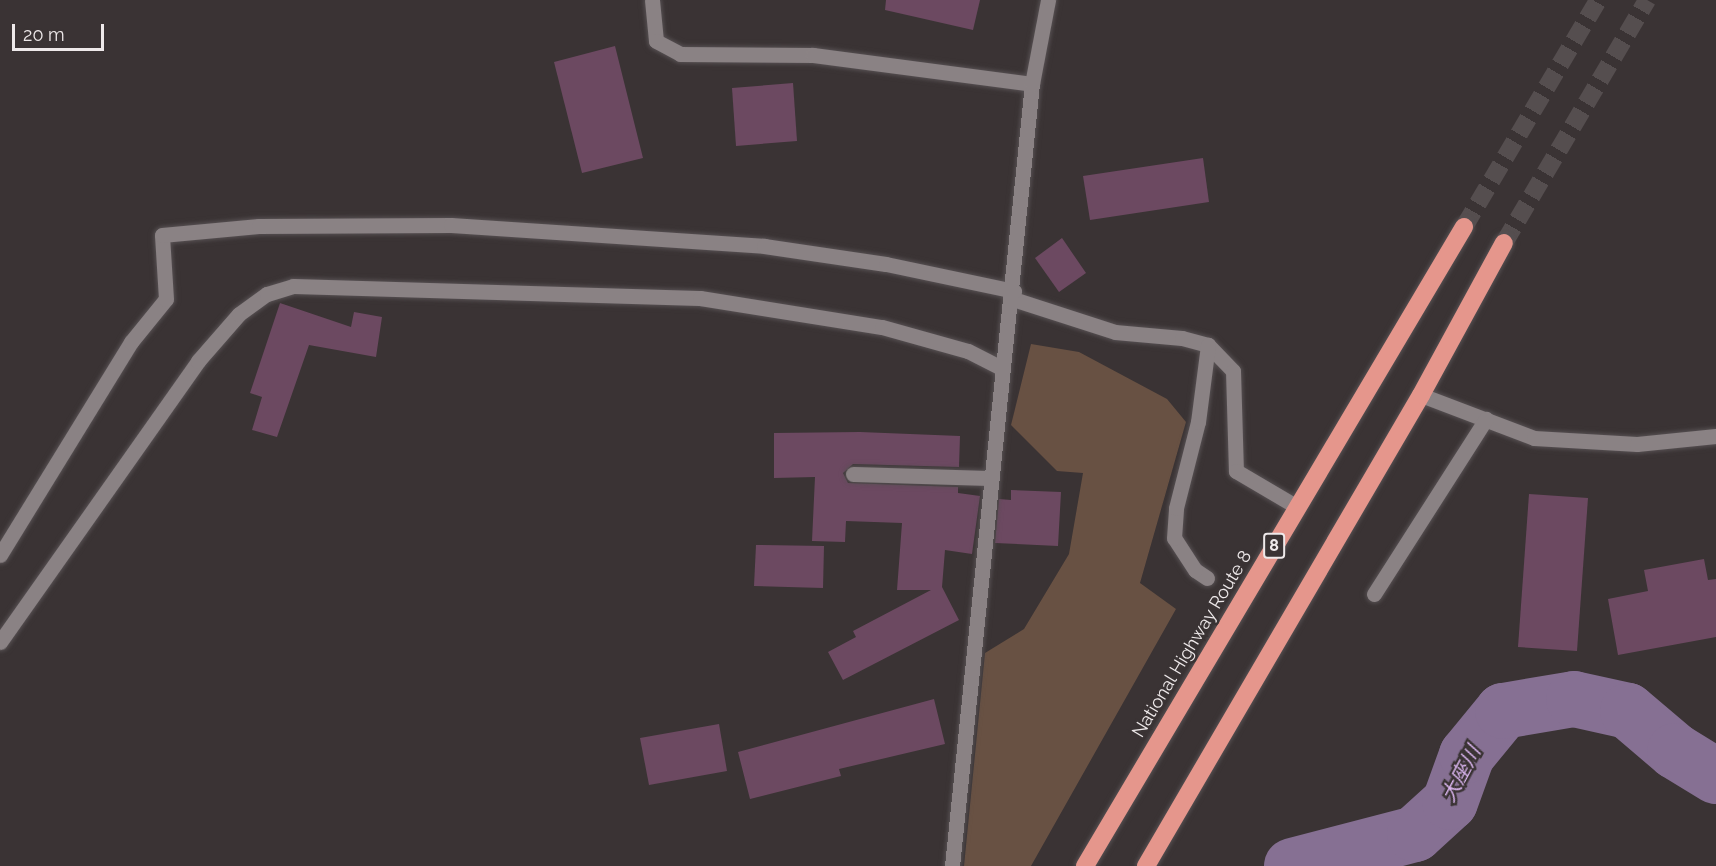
<!DOCTYPE html>
<html>
<head>
<meta charset="utf-8">
<style>
  body { margin:0 }
  #map { position:relative; width:1716px; height:866px; overflow:hidden; background:#3a3334; font-family:Raleway,"Noto Sans JP",sans-serif }
  div>[style] { position:absolute }
  [style*='--x'] { left:calc(var(--x)*1px); top:calc(var(--y)*1px); width:calc(var(--w)*1px); rotate:calc(var(--a)*1deg) }
  .green>* { inset:0; background:#685143 }
  .river>* { height:56px; margin:-28px; padding:0 28px; transform-origin:28px; border-radius:28px; background:#867093 }
  .building>* { inset:0; background:#6c4961 }
  .highway-tunnel>* { height:18px; margin-top:-9px; transform-origin:0; background:repeating-linear-gradient(90deg,#554e4f 0 18px,transparent 0 27px) }
  .roads { filter:drop-shadow(0 0 2px #565052) drop-shadow(0 0 2px #565052) }
  .minor>* { height:15px; margin:-7.5px; padding:0 7.5px; transform-origin:7.5px; border-radius:7.5px; background:#8a8284 }
  .highway>* { height:18px; margin:-9px; padding:0 9px; transform-origin:9px; border-radius:9px; background:#e5968c }
  span { translate:-50% -50%; white-space:nowrap; text-align:center; line-height:1.15; -webkit-text-stroke:5px #3a3334; paint-order:stroke }
  .shield-label span { padding:2px 4px; background:#3a3334; border:2px solid; border-radius:4px; -webkit-text-stroke-width:0 }
  .shield-label { font-size:16px; color:#eee9ea; font-weight:700 }
  .street-label { font-size:18px; color:#eee9ea }
  .water-label { font-size:20px; color:#dab5ef; font-style:italic }
  .scale { position:absolute; left:12px; top:24px; width:92px; height:27px; box-sizing:border-box; border:3px solid #eee9ea; border-top:0; padding-left:8px; font-size:18px; line-height:21px; white-space:nowrap; color:#eee9ea; -webkit-text-stroke:4px #3a3334; paint-order:stroke }
</style>
</head>
<body>
<div id="map">
  <div class="green">
    <i style="clip-path:polygon(1031px 344px,1079px 352px,1167px 399px,1186px 422px,1140px 583px,1176px 609px,1031px 866px,964px 866px,985px 653px,1024px 629px,1069px 554px,1083px 473px,1057px 471px,1011px 425px)"></i>
  </div>
  <div class="river">
    <i style="--x:1292;--y:866;--w:127;--a:-14.6"></i>
    <i style="--x:1415;--y:834;--w:47;--a:-42.4"></i>
    <i style="--x:1450;--y:802;--w:50;--a:-70.1"></i>
    <i style="--x:1467;--y:755;--w:57;--a:-50.7"></i>
    <i style="--x:1503;--y:711;--w:72;--a:-9.6"></i>
    <i style="--x:1574;--y:699;--w:55;--a:12.5"></i>
    <i style="--x:1628;--y:711;--w:62;--a:40.4"></i>
    <i style="--x:1675;--y:751;--w:48;--a:31.4"></i>
  </div>
  <div class="building">
    <i style="clip-path:polygon(886px 0,980px 0,973px 30px,885px 10px)"></i>
    <i style="clip-path:polygon(615px 46px,643px 158px,582px 173px,554px 62px)"></i>
    <i style="clip-path:polygon(793px 83px,797px 141px,736px 146px,732px 88px)"></i>
    <i style="clip-path:polygon(1203px 158px,1209px 202px,1090px 220px,1083px 176px)"></i>
    <i style="clip-path:polygon(1062px 238px,1086px 273px,1059px 292px,1035px 258px)"></i>
    <i style="clip-path:polygon(280px 303px,351px 327px,354px 312px,382px 317px,376px 357px,309px 345px,277px 437px,252px 430px,262px 397px,250px 393px)"></i>
    <i style="clip-path:polygon(860px 432px,960px 436px,959px 467px,853px 464px,843px 473px,848px 483px,958px 487px,958px 493px,980px 496px,972px 554px,945px 550px,942px 587px,959px 620px,843px 680px,828px 652px,856px 637px,853px 631px,931px 590px,897px 590px,902px 523px,846px 521px,845px 542px,812px 541px,815px 477px,774px 478px,774px 433px)"></i>
    <i style="clip-path:polygon(1011px 490px,1061px 492px,1058px 546px,995px 543px,999px 499px,1011px 500px)"></i>
    <i style="clip-path:polygon(1529px 494px,1588px 498px,1577px 651px,1518px 647px)"></i>
    <i style="clip-path:polygon(756px 545px,824px 546px,823px 588px,754px 586px)"></i>
    <i style="clip-path:polygon(1704px 559px,1708px 580px,1716px 579px,1716px 637px,1618px 655px,1608px 599px,1648px 591px,1644px 570px)"></i>
    <i style="clip-path:polygon(934px 699px,945px 744px,839px 769px,841px 776px,750px 799px,738px 752px)"></i>
    <i style="clip-path:polygon(719px 724px,727px 771px,649px 785px,640px 738px)"></i>
  </div>
  <div class="highway-tunnel">
    <i style="--x:1464;--y:227;--w:264;--a:-59.4"></i>
    <i style="--x:1504;--y:243;--w:282;--a:-59.5"></i>
  </div>
  <div class="roads">
    <div class="minor">
      <i style="--x:652;--y:0;--w:41;--a:84.4"></i>
      <i style="--x:656;--y:41;--w:27;--a:28"></i>
      <i style="--x:680;--y:54;--w:133;--a:0.4"></i>
      <i style="--x:813;--y:55;--w:221;--a:7.5"></i>
      <i style="--x:1013;--y:299;--w:107;--a:17.9"></i>
      <i style="--x:1115;--y:332;--w:67;--a:5.1"></i>
      <i style="--x:1182;--y:338;--w:27;--a:15"></i>
      <i style="--x:1208;--y:345;--w:36;--a:46"></i>
      <i style="--x:1233;--y:371;--w:100;--a:88.3"></i>
      <i style="--x:1236;--y:471;--w:71;--a:30.5"></i>
      <i style="--x:1421;--y:395;--w:121;--a:20.8"></i>
      <i style="--x:1534;--y:438;--w:103;--a:3.3"></i>
      <i style="--x:1637;--y:444;--w:79;--a:-5.8"></i>
      <i style="--x:853;--y:474;--w:137;--a:1.7"></i>
      <i style="--x:0;--y:555;--w:250;--a:-58.4"></i>
      <i style="--x:131;--y:342;--w:55;--a:-50.9"></i>
      <i style="--x:166;--y:299;--w:64;--a:-93.6"></i>
      <i style="--x:162;--y:235;--w:97;--a:-5.3"></i>
      <i style="--x:259;--y:226;--w:192;--a:-0.3"></i>
      <i style="--x:451;--y:225;--w:314;--a:3.8"></i>
      <i style="--x:764;--y:246;--w:123;--a:8.4"></i>
      <i style="--x:886;--y:264;--w:131;--a:11.9"></i>
      <i style="--x:1207;--y:578;--w:14;--a:-146"></i>
      <i style="--x:1195;--y:570;--w:38;--a:-123"></i>
      <i style="--x:1174;--y:538;--w:30;--a:-86"></i>
      <i style="--x:1176;--y:508;--w:89;--a:-75.7"></i>
      <i style="--x:1198;--y:422;--w:78;--a:-82.6"></i>
      <i style="--x:1374;--y:594;--w:208;--a:-57.4"></i>
      <i style="--x:0;--y:642;--w:344;--a:-54.8"></i>
      <i style="--x:198;--y:361;--w:62;--a:-48.9"></i>
      <i style="--x:239;--y:314;--w:34;--a:-36"></i>
      <i style="--x:267;--y:294;--w:27;--a:-17"></i>
      <i style="--x:293;--y:286;--w:407;--a:1.7"></i>
      <i style="--x:700;--y:298;--w:184;--a:9.1"></i>
      <i style="--x:882;--y:327;--w:89;--a:15.6"></i>
      <i style="--x:968;--y:351;--w:38;--a:27"></i>
      <i style="--x:952;--y:866;--w:786;--a:-84.16"></i>
      <i style="--x:1032;--y:84;--w:86;--a:-79.2"></i>
    </div>
    <div class="highway">
      <i style="--x:1085;--y:866;--w:743;--a:-59.33"></i>
      <i style="--x:1146;--y:866;--w:545;--a:-59.72"></i>
      <i style="--x:1421;--y:395;--w:173;--a:-61.4"></i>
    </div>
  </div>
  <div class="shield-label">
    <span style="left:1274px;top:546px">8</span>
  </div>
  <div class="street-label">
    <span style="left:1192px;top:644px;rotate:-59deg">National Highway Route 8</span>
  </div>
  <div class="water-label">
    <span style="left:1461px;top:774px;rotate:-62deg">大座川</span>
  </div>
  <div class="scale">20 m</div>
</div>
</body>
</html>
